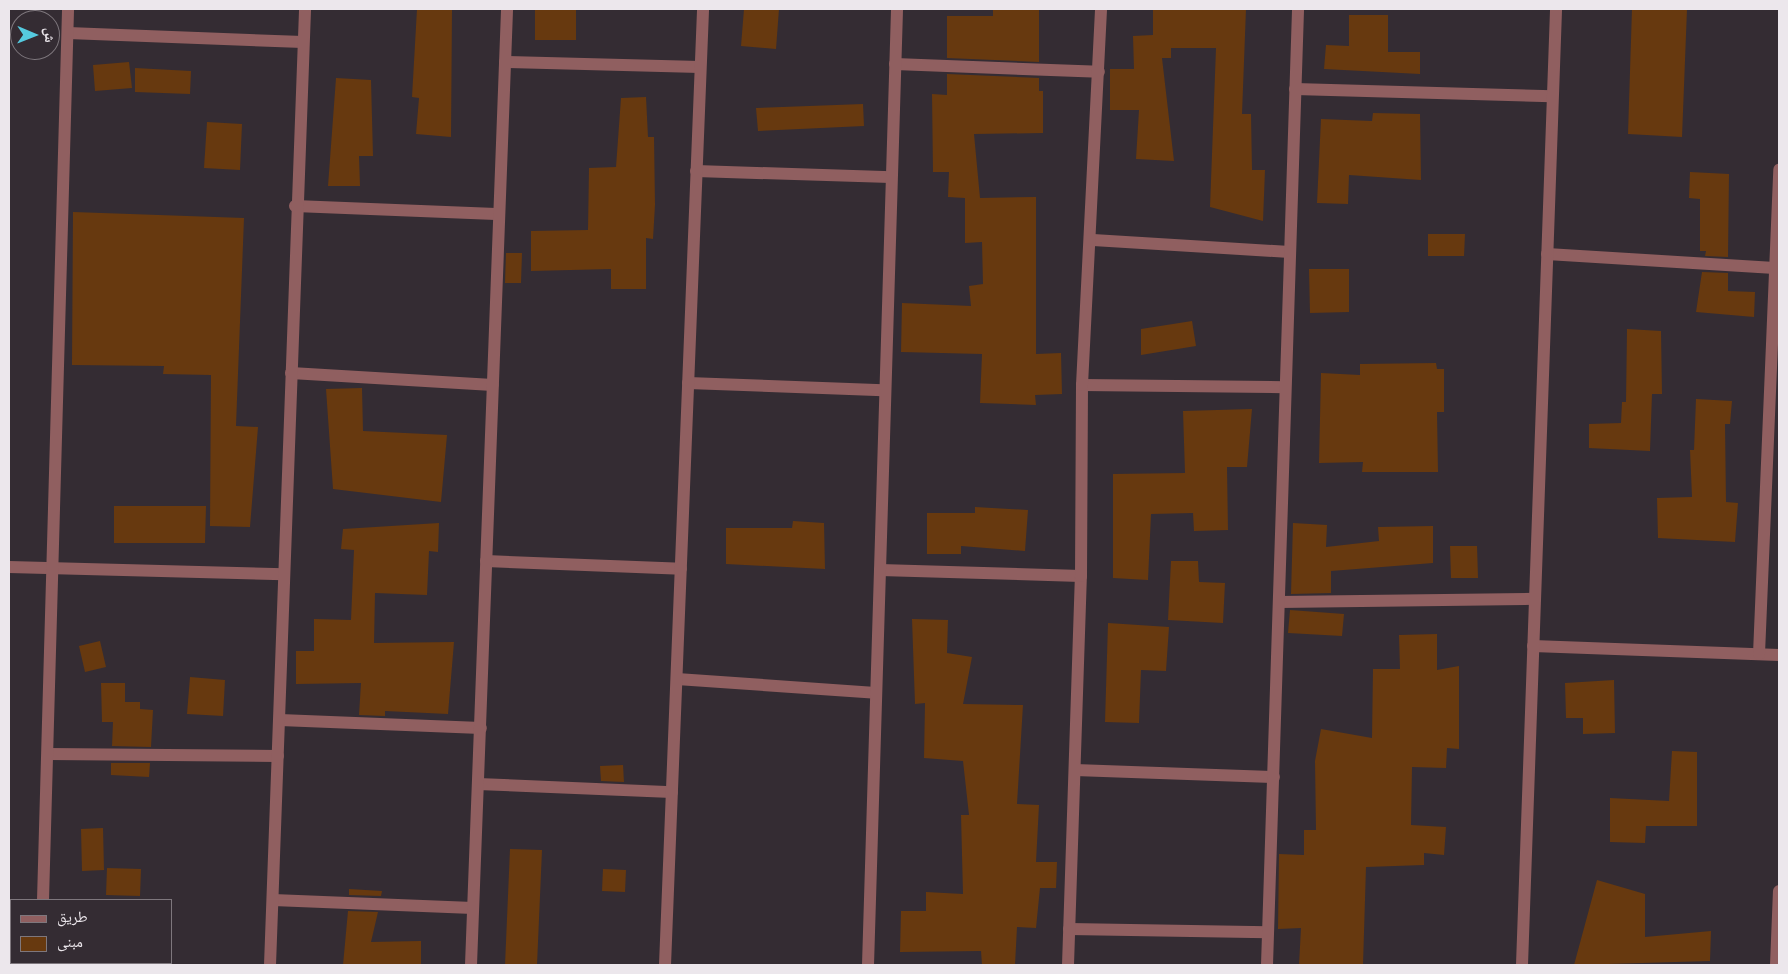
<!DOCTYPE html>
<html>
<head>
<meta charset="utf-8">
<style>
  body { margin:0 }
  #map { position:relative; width:1788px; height:974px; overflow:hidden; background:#342c33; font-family:"Sofia Sans Condensed","Noto Naskh Arabic",sans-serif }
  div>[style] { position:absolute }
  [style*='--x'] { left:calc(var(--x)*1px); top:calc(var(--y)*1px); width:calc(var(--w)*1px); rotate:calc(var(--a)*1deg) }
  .building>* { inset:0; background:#67390f }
  .minor>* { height:12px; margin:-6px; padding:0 6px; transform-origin:6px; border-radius:6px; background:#905f60 }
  span { translate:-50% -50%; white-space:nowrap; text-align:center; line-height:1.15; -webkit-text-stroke:4.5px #342c33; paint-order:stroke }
  .frame { position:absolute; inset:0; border:10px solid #ece7ec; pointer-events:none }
  .legend { position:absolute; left:10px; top:899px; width:162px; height:65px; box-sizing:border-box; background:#342c33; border:1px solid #7e777d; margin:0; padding:6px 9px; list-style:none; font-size:15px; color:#ece7ec }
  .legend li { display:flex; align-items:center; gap:10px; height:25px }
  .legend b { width:25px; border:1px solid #7e777d }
  .north { position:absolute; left:10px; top:10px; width:50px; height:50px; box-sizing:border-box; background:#342c33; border:1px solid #7e777d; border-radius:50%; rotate:91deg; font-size:14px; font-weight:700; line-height:20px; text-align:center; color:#ece7ec }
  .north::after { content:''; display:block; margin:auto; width:18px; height:22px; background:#55cadf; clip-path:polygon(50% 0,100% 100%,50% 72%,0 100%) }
</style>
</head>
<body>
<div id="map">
  <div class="building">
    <i style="clip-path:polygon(417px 9px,452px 9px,451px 137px,416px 134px,419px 98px,412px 97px)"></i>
    <i style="clip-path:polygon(535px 9px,576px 9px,576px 40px,535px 40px)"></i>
    <i style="clip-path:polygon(744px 9px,779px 9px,776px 49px,741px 46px)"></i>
    <i style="clip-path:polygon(993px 9px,1039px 9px,1039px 62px,947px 58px,947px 16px,993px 16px)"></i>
    <i style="clip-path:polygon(1153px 9px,1246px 9px,1242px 114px,1251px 114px,1252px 170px,1265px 170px,1263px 221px,1210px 207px,1216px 48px,1171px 48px,1171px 58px,1162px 58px,1174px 161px,1136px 159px,1139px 110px,1110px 110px,1110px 69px,1134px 69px,1133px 36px,1153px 35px)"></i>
    <i style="clip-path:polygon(1632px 9px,1687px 9px,1682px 137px,1628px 134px)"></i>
    <i style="clip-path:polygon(1349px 15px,1388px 15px,1388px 52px,1420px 52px,1420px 74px,1324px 69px,1326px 45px,1349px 46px)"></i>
    <i style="clip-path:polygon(129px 62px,132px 88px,95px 91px,93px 65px)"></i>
    <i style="clip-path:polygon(135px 68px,191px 71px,190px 94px,135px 92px)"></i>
    <i style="clip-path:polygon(947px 74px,1039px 78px,1039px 91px,1043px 91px,1043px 133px,974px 134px,980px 198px,1036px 197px,1036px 354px,1061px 353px,1062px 394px,1035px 395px,1036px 405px,980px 403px,982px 354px,901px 352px,902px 303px,971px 306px,969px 286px,983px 284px,982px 242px,965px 243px,965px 198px,948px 197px,949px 172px,933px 172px,932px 94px,947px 95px)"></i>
    <i style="clip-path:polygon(336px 78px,371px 80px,373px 156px,359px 156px,360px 186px,328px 186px)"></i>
    <i style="clip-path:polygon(646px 97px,648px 137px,654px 137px,655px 205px,653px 239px,646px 238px,646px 289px,611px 289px,611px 269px,531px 271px,531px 231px,588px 230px,589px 168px,616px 167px,621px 98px)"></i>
    <i style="clip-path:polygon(863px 104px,864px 126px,758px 131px,756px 108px)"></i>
    <i style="clip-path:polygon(1373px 113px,1420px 114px,1421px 180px,1349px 175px,1348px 204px,1317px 203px,1321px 119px,1372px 121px)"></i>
    <i style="clip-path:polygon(207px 122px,242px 124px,240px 170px,204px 168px)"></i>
    <i style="clip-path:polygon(1690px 172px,1729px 174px,1728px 257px,1705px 256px,1706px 251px,1700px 251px,1700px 199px,1689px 198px)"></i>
    <i style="clip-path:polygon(73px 212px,244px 218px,236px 426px,258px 427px,250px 527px,210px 526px,211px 375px,163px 374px,164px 366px,72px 365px)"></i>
    <i style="clip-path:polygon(1428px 234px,1465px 234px,1464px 256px,1428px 256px)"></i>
    <i style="clip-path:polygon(506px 253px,522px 253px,521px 283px,505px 283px)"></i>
    <i style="clip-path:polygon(1309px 269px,1349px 269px,1349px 312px,1310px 313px)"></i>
    <i style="clip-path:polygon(1702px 272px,1728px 273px,1728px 291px,1755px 292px,1754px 317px,1696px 312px)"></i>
    <i style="clip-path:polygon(1192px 321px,1196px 346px,1141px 355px,1141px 329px)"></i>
    <i style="clip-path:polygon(1627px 329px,1661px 331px,1662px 394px,1652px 394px,1650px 451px,1589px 448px,1589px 424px,1621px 423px,1622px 402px,1626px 402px)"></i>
    <i style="clip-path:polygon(1436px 363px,1437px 369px,1444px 369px,1444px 412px,1437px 412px,1438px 472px,1362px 472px,1363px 462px,1319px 463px,1321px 373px,1360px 375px,1360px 364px)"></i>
    <i style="clip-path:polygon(362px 388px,363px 431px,447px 435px,441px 502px,333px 489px,326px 389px)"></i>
    <i style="clip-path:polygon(1696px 399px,1732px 401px,1730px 424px,1725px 424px,1726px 502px,1738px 503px,1735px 542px,1658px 538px,1657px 498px,1692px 497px,1690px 450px,1694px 450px)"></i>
    <i style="clip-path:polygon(1252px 409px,1247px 467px,1227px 467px,1228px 530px,1194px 531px,1193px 513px,1151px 514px,1148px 580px,1113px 578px,1113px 474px,1185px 473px,1183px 411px)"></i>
    <i style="clip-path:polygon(114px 506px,206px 506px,205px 543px,114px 543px)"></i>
    <i style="clip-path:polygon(975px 507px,1028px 510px,1025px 551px,961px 546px,961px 554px,927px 554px,927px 513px,975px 513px)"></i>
    <i style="clip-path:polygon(793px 521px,824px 523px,825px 569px,726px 564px,726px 528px,792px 528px)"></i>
    <i style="clip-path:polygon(439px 523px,438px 552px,429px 551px,427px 595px,375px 593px,374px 643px,454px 642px,448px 714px,385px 711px,385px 716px,359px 715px,361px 683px,296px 684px,296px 651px,314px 651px,314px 619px,351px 620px,354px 550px,341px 549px,343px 529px)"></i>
    <i style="clip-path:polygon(1293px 523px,1327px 525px,1326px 547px,1379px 541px,1378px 527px,1433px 526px,1433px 563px,1331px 571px,1331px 593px,1291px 594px)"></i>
    <i style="clip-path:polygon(1450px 546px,1477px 546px,1478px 578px,1451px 578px)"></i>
    <i style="clip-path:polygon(1171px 561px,1198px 561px,1199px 582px,1225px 583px,1223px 623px,1168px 620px)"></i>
    <i style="clip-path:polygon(1290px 610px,1344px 614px,1342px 636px,1288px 633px)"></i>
    <i style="clip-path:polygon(912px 619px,948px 620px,947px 653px,972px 657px,963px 704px,1023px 705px,1017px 804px,1039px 805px,1036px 862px,1057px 862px,1056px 888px,1040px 888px,1036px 928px,1017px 927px,1015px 965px,982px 965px,981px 951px,900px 952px,901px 911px,926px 911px,926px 892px,963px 894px,961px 815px,969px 815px,963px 761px,924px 758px,925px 703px,915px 704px)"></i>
    <i style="clip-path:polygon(1108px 623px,1169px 627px,1166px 671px,1141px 670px,1139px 723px,1105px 722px)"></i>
    <i style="clip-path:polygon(1437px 634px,1437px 670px,1459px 666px,1459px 749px,1447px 748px,1446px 768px,1412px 767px,1411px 825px,1446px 827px,1444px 855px,1424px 853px,1424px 865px,1366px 867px,1363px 965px,1299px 965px,1301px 928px,1278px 929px,1279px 854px,1304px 855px,1304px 830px,1316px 830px,1315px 761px,1321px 729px,1372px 738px,1373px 669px,1400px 669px,1399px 635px)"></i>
    <i style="clip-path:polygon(100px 641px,106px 667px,85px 672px,79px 646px)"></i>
    <i style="clip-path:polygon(190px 677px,225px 680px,223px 716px,187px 714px)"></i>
    <i style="clip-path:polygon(1614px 680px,1615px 733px,1583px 734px,1583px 718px,1566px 718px,1565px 683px)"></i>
    <i style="clip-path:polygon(101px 683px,125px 683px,125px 702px,140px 702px,140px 709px,153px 710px,151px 747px,112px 746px,113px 722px,102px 722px)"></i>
    <i style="clip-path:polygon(1672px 751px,1697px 752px,1697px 826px,1646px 826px,1645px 843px,1610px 842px,1610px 798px,1669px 801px)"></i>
    <i style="clip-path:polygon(111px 763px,150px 763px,149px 777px,111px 775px)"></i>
    <i style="clip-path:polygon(623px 765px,624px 782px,601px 781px,600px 766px)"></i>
    <i style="clip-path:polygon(103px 828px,104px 870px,82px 871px,81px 829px)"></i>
    <i style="clip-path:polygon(510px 849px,542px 850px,537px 965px,505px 965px)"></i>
    <i style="clip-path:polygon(107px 868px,141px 869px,140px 896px,106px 895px)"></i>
    <i style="clip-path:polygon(603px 869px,626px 870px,625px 892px,602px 891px)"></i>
    <i style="clip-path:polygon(1597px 880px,1645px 894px,1645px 937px,1711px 931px,1710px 961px,1574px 965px)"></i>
    <i style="clip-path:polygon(349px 889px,382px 891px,381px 896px,349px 895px)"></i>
    <i style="clip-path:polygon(348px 911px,378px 912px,371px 942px,421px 941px,421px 965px,343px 965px)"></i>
  </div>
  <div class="minor">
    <i style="--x:68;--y:33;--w:235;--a:2.2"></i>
    <i style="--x:505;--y:62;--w:195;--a:1.5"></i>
    <i style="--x:895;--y:64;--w:204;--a:2.2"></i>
    <i style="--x:1295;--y:89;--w:257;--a:1.6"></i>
    <i style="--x:696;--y:171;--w:195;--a:1.8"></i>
    <i style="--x:295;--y:206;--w:201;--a:2.3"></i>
    <i style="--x:1093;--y:240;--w:197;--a:3.5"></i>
    <i style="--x:1547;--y:254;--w:228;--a:3.5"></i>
    <i style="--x:291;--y:373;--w:202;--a:3.4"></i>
    <i style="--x:688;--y:383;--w:195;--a:2.1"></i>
    <i style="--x:1082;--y:385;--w:203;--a:0.6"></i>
    <i style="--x:486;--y:561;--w:195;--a:2.3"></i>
    <i style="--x:9;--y:567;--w:275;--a:1.5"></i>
    <i style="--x:880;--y:570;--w:201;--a:1.7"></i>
    <i style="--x:1279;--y:602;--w:256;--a:-0.7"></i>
    <i style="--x:1533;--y:646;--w:246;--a:2.1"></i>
    <i style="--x:1759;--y:654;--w:485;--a:-87.6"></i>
    <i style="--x:677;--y:679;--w:199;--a:4"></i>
    <i style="--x:280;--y:720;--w:201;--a:2.3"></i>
    <i style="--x:48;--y:754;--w:230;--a:0.5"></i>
    <i style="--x:1075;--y:770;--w:199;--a:2"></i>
    <i style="--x:478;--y:784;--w:194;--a:2.4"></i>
    <i style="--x:43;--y:900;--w:891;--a:-88.39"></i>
    <i style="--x:273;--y:900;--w:200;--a:2.3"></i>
    <i style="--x:1069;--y:929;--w:199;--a:0.9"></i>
    <i style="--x:41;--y:965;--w:2;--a:-90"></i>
    <i style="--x:270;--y:965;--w:957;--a:-87.9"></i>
    <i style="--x:471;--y:965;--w:957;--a:-87.84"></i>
    <i style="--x:665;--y:965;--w:957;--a:-87.72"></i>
    <i style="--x:868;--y:965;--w:956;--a:-88.26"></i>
    <i style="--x:1068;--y:965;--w:389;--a:-88.1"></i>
    <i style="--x:1081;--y:576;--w:191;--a:-89.7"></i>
    <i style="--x:1082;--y:385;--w:376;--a:-87.1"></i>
    <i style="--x:1267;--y:965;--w:957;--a:-88.14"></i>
    <i style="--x:1522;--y:965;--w:957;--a:-87.96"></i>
    <i style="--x:1776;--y:965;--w:74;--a:-87.7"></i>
  </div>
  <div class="frame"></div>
  <ul class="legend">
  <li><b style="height:6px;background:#905f60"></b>طريق</li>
  <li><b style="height:14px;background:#67390f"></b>مبنى</li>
  </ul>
  <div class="north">ش</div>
</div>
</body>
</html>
